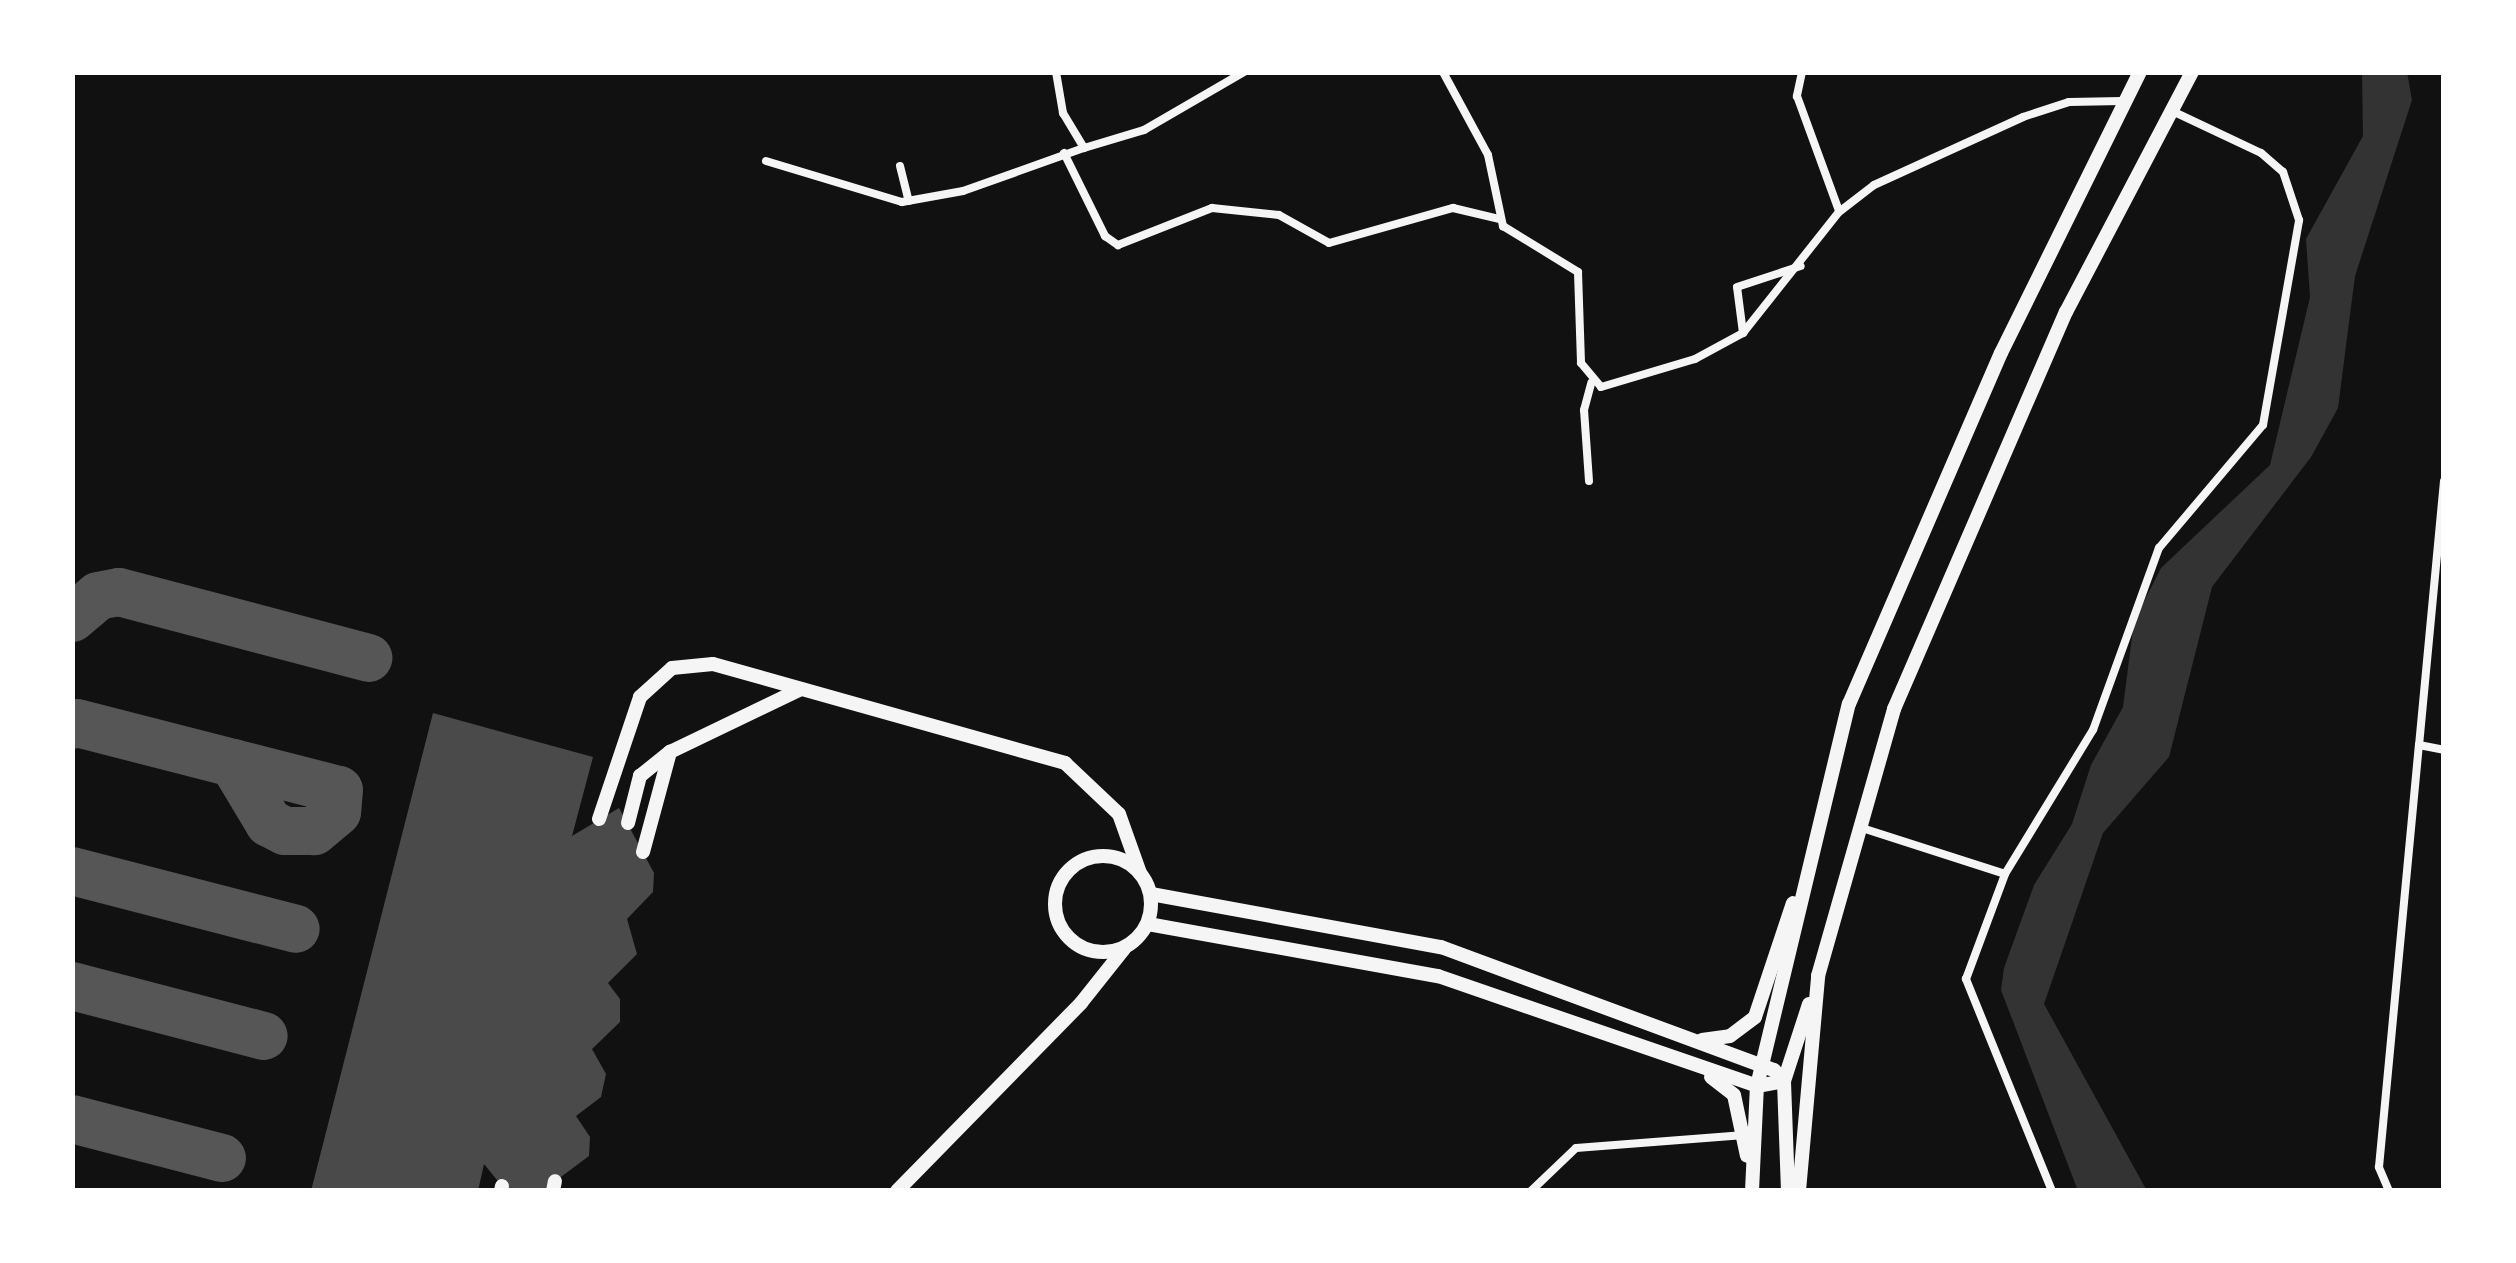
<!DOCTYPE html>
<html>
<head>
<meta charset="utf-8">
<style>
  body { margin:0 }
  #map { position:relative; width:2516px; height:1263px; overflow:hidden; background:#111; font-family:"Titillium Web",sans-serif }
  div>[style] { position:absolute }
  [style*='--x'] { left:calc(var(--x)*1px); top:calc(var(--y)*1px); width:calc(var(--w)*1px); rotate:calc(var(--a)*1deg) }
  .water>* { inset:0; background:#333 }
  .taxiway>* { height:48px; margin:-24px; padding:0 24px; transform-origin:24px; border-radius:24px; background:#565656 }
  .building>* { inset:0; background:#4a4a4a }
  .minor>* { height:8px; margin:-4px; padding:0 4px; transform-origin:4px; border-radius:4px; background:#f5f5f5 }
  .primary>* { height:14px; margin:-7px; padding:0 7px; transform-origin:7px; border-radius:7px; background:#f5f5f5 }
  .primary>.ring { margin:-7px; padding:0; box-sizing:content-box; background:none; border:14px solid #f5f5f5; border-radius:50% }
  span { translate:-50% -50%; white-space:nowrap; text-align:center; line-height:1.15; -webkit-text-stroke:9px #fff; paint-order:stroke }
  .frame { position:absolute; inset:0; border:75px solid #fff; pointer-events:none }
</style>
</head>
<body>
<div id="map">
  <div class="water">
    <i style="clip-path:polygon(2362px 72px,2407px 72px,2412px 100px,2355px 276px,2338px 408px,2311px 457px,2212px 587px,2169px 757px,2103px 833px,2044px 1004px,2147px 1191px,2078px 1191px,2001px 990px,2004px 968px,2034px 885px,2072px 824px,2091px 765px,2123px 707px,2134px 621px,2161px 568px,2270px 465px,2310px 297px,2306px 239px,2363px 136px)"></i>
  </div>
  <div class="taxiway">
    <i style="--x:72;--y:618;--w:34;--a:-40"></i>
    <i style="--x:98;--y:596;--w:21;--a:-11"></i>
    <i style="--x:119;--y:592;--w:258;--a:14.8"></i>
    <i style="--x:72;--y:725;--w:5;--a:-22"></i>
    <i style="--x:77;--y:723;--w:161;--a:14.4"></i>
    <i style="--x:233;--y:763;--w:109;--a:14.3"></i>
    <i style="--x:339;--y:790;--w:22;--a:95"></i>
    <i style="--x:337;--y:812;--w:30;--a:140"></i>
    <i style="--x:314;--y:831;--w:29;--a:180"></i>
    <i style="--x:285;--y:831;--w:18;--a:-153"></i>
    <i style="--x:269;--y:823;--w:70;--a:-121"></i>
    <i style="--x:72;--y:871;--w:231;--a:14.5"></i>
    <i style="--x:72;--y:986;--w:198;--a:14.6"></i>
    <i style="--x:72;--y:1119;--w:155;--a:14.6"></i>
  </div>
  <div class="building">
    <i style="clip-path:polygon(433px 713px,593px 757px,572px 836px,619px 808px,654px 873px,653px 892px,627px 919px,637px 954px,608px 983px,620px 999px,620px 1022px,592px 1049px,606px 1074px,601px 1097px,576px 1116px,590px 1137px,589px 1156px,542px 1191px,506px 1191px,484px 1164px,478px 1191px,311px 1191px)"></i>
  </div>
  <div class="minor">
    <i style="--x:1056;--y:72;--w:42;--a:80.3"></i>
    <i style="--x:1063;--y:113;--w:41;--a:59"></i>
    <i style="--x:1084;--y:148;--w:63;--a:-16.7"></i>
    <i style="--x:1144;--y:130;--w:116;--a:-30.1"></i>
    <i style="--x:1443;--y:72;--w:94;--a:61.5"></i>
    <i style="--x:1488;--y:155;--w:73;--a:78.1"></i>
    <i style="--x:1503;--y:226;--w:88;--a:31.5"></i>
    <i style="--x:1578;--y:272;--w:91;--a:88.1"></i>
    <i style="--x:1581;--y:363;--w:31;--a:50"></i>
    <i style="--x:1601;--y:387;--w:98;--a:-16.6"></i>
    <i style="--x:1695;--y:359;--w:55;--a:-28.4"></i>
    <i style="--x:1743;--y:333;--w:154;--a:-51.6"></i>
    <i style="--x:1839;--y:212;--w:44;--a:-37.6"></i>
    <i style="--x:1874;--y:185;--w:164;--a:-24.5"></i>
    <i style="--x:2023;--y:117;--w:48;--a:-18.1"></i>
    <i style="--x:2069;--y:102;--w:53;--a:-1.1"></i>
    <i style="--x:1802;--y:72;--w:25;--a:102"></i>
    <i style="--x:1797;--y:96;--w:122;--a:69.9"></i>
    <i style="--x:1064;--y:153;--w:93;--a:63.7"></i>
    <i style="--x:1105;--y:236;--w:16;--a:35"></i>
    <i style="--x:1118;--y:245;--w:101;--a:-21.5"></i>
    <i style="--x:1212;--y:208;--w:67;--a:6"></i>
    <i style="--x:1279;--y:215;--w:57;--a:29.2"></i>
    <i style="--x:1329;--y:243;--w:129;--a:-15.8"></i>
    <i style="--x:1453;--y:208;--w:47;--a:13.4"></i>
    <i style="--x:766;--y:161;--w:142;--a:16.8"></i>
    <i style="--x:902;--y:202;--w:62;--a:-10.2"></i>
    <i style="--x:963;--y:191;--w:128;--a:-19.6"></i>
    <i style="--x:900;--y:166;--w:36;--a:76"></i>
    <i style="--x:1743;--y:333;--w:46;--a:-97.4"></i>
    <i style="--x:1737;--y:287;--w:67;--a:-18.2"></i>
    <i style="--x:1589;--y:481;--w:71;--a:-94"></i>
    <i style="--x:1584;--y:410;--w:28;--a:-75"></i>
    <i style="--x:2444;--y:481;--w:265;--a:95.4"></i>
    <i style="--x:2419;--y:745;--w:25;--a:11"></i>
    <i style="--x:1862;--y:828;--w:150;--a:17.8"></i>
    <i style="--x:1531;--y:1191;--w:62;--a:-43.7"></i>
    <i style="--x:1576;--y:1148;--w:169;--a:-4.4"></i>
    <i style="--x:2052;--y:1191;--w:229;--a:-112.1"></i>
    <i style="--x:1966;--y:979;--w:112;--a:-69.6"></i>
    <i style="--x:2005;--y:874;--w:169;--a:-58.6"></i>
    <i style="--x:2093;--y:730;--w:194;--a:-70.1"></i>
    <i style="--x:2159;--y:548;--w:161;--a:-49.8"></i>
    <i style="--x:2263;--y:425;--w:208;--a:-80"></i>
    <i style="--x:2299;--y:220;--w:51;--a:-108.4"></i>
    <i style="--x:2283;--y:172;--w:29;--a:-139"></i>
    <i style="--x:2261;--y:153;--w:98;--a:-154.7"></i>
    <i style="--x:2389;--y:1191;--w:26;--a:-113"></i>
    <i style="--x:2379;--y:1167;--w:424;--a:-84.6"></i>
  </div>
  <div class="primary">
    <i style="--x:599;--y:819;--w:129;--a:-71.4"></i>
    <i style="--x:640;--y:697;--w:43;--a:-42.2"></i>
    <i style="--x:672;--y:668;--w:41;--a:-5.6"></i>
    <i style="--x:713;--y:664;--w:366;--a:15.7"></i>
    <i style="--x:1065;--y:763;--w:74;--a:43.4"></i>
    <i style="--x:1119;--y:814;--w:63;--a:70.4"></i>
    <i style="--x:628;--y:823;--w:49;--a:-75.7"></i>
    <i style="--x:640;--y:776;--w:38;--a:-39"></i>
    <i style="--x:643;--y:852;--w:104;--a:-74.9"></i>
    <i style="--x:670;--y:752;--w:145;--a:-25.7"></i>
    <i class="ring" style="left:1055px;top:856px;width:82px;height:82px"></i>
    <i style="--x:1151;--y:894;--w:295;--a:10.4"></i>
    <i style="--x:1441;--y:947;--w:355;--a:20.3"></i>
    <i style="--x:1774;--y:1070;--w:15;--a:48"></i>
    <i style="--x:1148;--y:924;--w:295;--a:10.2"></i>
    <i style="--x:1438;--y:976;--w:337;--a:19"></i>
    <i style="--x:1757;--y:1086;--w:27;--a:-10"></i>
    <i style="--x:1702;--y:1040;--w:28;--a:-8"></i>
    <i style="--x:1730;--y:1036;--w:31;--a:-37"></i>
    <i style="--x:1755;--y:1017;--w:120;--a:-71.6"></i>
    <i style="--x:1711;--y:1077;--w:29;--a:38"></i>
    <i style="--x:1734;--y:1095;--w:62;--a:78"></i>
    <i style="--x:501;--y:1191;--w:5;--a:-79"></i>
    <i style="--x:553;--y:1191;--w:10;--a:-79"></i>
    <i style="--x:897;--y:1191;--w:263;--a:-45.6"></i>
    <i style="--x:1081;--y:1003;--w:69;--a:-51.5"></i>
    <i style="--x:1752;--y:1191;--w:105;--a:-87.3"></i>
    <i style="--x:1757;--y:1086;--w:393;--a:-76.5"></i>
    <i style="--x:1849;--y:704;--w:382;--a:-66.6"></i>
    <i style="--x:2001;--y:353;--w:313;--a:-63.7"></i>
    <i style="--x:1788;--y:1191;--w:110;--a:-92.1"></i>
    <i style="--x:1784;--y:1081;--w:81;--a:-72"></i>
    <i style="--x:1799;--y:1191;--w:216;--a:-84.9"></i>
    <i style="--x:1818;--y:976;--w:278;--a:-74.1"></i>
    <i style="--x:1894;--y:709;--w:433;--a:-66.6"></i>
    <i style="--x:2066;--y:312;--w:271;--a:-62.3"></i>
  </div>
  <div class="frame"></div>
</div>
</body>
</html>
